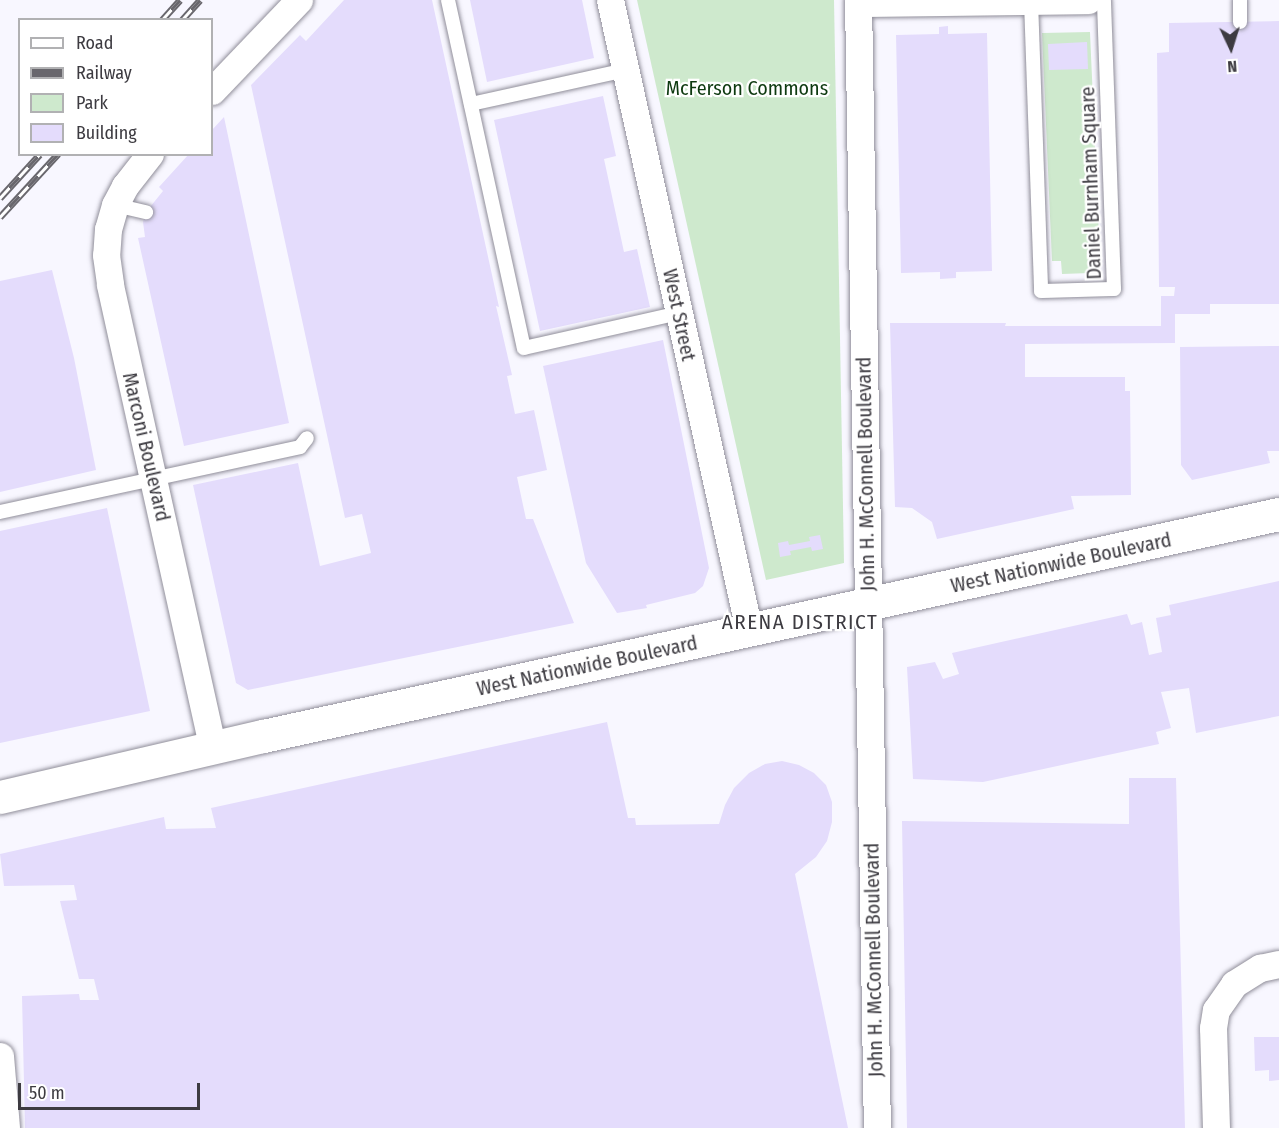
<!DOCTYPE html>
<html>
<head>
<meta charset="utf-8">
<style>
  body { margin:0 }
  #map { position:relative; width:1279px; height:1128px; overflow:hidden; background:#f8f7ff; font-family:"Fira Sans Condensed",sans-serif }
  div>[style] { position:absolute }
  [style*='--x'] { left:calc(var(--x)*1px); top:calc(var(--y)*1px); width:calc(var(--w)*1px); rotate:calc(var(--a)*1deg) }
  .green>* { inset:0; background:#cee9cd }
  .building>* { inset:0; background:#e4dcfc }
  .roads { filter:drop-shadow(0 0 2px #908e9a) drop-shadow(0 0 2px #908e9a) }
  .lane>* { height:14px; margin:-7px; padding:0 7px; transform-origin:7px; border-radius:7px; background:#fff }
  .street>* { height:27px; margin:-13.5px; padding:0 13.5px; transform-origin:13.5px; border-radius:13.5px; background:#fff }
  .secondary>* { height:33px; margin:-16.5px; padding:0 16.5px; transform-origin:16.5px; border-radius:16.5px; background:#fff }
  .rail>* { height:7px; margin-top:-3.5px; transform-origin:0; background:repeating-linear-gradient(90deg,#fff 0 14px,#69676d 0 28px); box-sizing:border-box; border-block:2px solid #69676d }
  span { translate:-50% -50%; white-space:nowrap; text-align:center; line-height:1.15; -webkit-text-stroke:4.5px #fff; paint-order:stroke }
  .park-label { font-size:20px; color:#0e3a10 }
  .street-label { font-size:20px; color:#3d3b41 }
  .neighbourhood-label { font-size:21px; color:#3d3b41; letter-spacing:1.5px }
  .legend { position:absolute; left:18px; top:18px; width:195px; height:138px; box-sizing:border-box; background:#fff; border:2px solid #b1b1b3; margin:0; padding:8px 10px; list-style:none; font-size:18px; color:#3d3b41 }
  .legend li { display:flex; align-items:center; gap:12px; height:30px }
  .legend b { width:30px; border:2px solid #b1b1b3 }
  .north { position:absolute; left:1201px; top:18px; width:60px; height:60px; -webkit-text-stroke:4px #fff; paint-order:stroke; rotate:176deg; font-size:16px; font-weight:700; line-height:24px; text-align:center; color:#3d3b41 }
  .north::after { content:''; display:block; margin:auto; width:21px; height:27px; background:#3d3b41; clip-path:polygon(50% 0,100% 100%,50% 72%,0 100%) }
  .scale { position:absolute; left:18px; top:1083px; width:182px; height:27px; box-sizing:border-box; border:3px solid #3d3b41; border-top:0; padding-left:8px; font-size:18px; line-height:21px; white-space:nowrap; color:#3d3b41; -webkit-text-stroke:4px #fff; paint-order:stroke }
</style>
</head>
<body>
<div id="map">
  <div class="green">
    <i style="clip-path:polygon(637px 0,834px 0,844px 563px,766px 580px)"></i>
    <i style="clip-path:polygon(1090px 32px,1100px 259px,1089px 259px,1090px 273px,1062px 274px,1061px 261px,1052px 261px,1042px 33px)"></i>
  </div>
  <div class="building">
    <i style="clip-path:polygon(344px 0,432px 0,499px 307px,496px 306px,512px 375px,507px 376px,515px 414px,534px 410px,547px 470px,517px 477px,526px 519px,533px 519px,574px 623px,248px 690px,236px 683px,193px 485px,298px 463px,320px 566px,371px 553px,362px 514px,345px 518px,251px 85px,300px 35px,306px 41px)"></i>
    <i style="clip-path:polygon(470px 0,582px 0,594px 58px,487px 82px)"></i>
    <i style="clip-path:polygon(1279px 21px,1279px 304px,1210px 304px,1210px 314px,1175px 314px,1175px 343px,1025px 344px,1025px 377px,1125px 377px,1125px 391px,1130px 391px,1131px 495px,1071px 496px,1074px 509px,937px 539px,932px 522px,912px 508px,895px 507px,890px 323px,1006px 323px,1005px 326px,1161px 326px,1161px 296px,1174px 296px,1175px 287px,1159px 287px,1157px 53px,1169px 52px,1169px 23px)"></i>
    <i style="clip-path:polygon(948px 26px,948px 34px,987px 33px,992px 271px,956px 272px,956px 278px,940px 279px,940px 272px,901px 273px,896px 35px,939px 34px,939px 27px)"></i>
    <i style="clip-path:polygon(1087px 42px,1088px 69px,1049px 70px,1048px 44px)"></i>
    <i style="clip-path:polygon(603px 96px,616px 156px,604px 159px,624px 252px,637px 249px,650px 307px,540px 331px,494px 120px)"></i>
    <i style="clip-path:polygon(224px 117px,289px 423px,184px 446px,138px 238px,145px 237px,143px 222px,146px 212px,163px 191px,159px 187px,189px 154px,212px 154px,212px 130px)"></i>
    <i style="clip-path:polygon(52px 270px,74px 358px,96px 470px,0 492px,0 281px)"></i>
    <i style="clip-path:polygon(663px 340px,709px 568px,703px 586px,695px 593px,646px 605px,647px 608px,617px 613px,586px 563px,543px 366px)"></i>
    <i style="clip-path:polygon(1279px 346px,1279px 451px,1267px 451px,1270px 463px,1192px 480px,1181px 465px,1180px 347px)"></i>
    <i style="clip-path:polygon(107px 508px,150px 711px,0 743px,0 531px)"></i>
    <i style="clip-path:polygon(820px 535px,823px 549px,812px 551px,811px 547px,790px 551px,791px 555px,780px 557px,778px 543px,788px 541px,789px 545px,810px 541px,809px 537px)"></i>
    <i style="clip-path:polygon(1279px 581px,1279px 716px,1196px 733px,1189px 688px,1161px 692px,1171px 728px,1156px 732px,1159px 744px,983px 782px,913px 779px,907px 667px,935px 662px,943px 679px,959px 674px,952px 653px,1127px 614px,1131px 625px,1142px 622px,1149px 655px,1162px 652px,1156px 618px,1171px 615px,1169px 605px)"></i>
    <i style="clip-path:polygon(607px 722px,628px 818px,635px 818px,636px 825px,719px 824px,725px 805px,734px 788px,749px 773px,765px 764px,782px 761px,799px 765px,814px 773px,826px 785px,832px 802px,832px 822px,827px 841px,816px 857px,795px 874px,848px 1128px,25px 1128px,22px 996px,79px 994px,80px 1000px,99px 1000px,94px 979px,79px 979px,60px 901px,77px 900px,74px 885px,4px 886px,0 854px,164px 817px,166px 829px,216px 828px,211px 808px)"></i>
    <i style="clip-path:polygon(1129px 778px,1176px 778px,1185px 1128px,907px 1128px,902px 821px,1129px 824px)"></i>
    <i style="clip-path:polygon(1254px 1037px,1279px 1037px,1279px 1080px,1269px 1081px,1269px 1070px,1255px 1071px)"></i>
  </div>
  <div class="roads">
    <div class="lane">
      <i style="--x:448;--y:0;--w:356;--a:77.7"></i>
      <i style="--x:524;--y:348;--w:159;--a:-12.7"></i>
      <i style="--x:1240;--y:0;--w:22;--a:90"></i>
      <i style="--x:1031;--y:1;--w:290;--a:88"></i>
      <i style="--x:1041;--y:291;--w:73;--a:-1.6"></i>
      <i style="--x:1114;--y:289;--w:289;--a:-92"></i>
      <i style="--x:471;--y:104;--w:158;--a:-12.4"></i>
      <i style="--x:115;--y:205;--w:32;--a:13"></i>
      <i style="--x:0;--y:512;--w:307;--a:-12.2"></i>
      <i style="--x:300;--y:447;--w:11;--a:-52"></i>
    </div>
    <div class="street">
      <i style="--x:610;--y:0;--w:645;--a:77.56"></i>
      <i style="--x:858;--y:0;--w:1128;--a:89.04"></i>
      <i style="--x:858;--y:3;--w:230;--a:-0.7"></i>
      <i style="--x:212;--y:91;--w:126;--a:-46.3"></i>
      <i style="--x:150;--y:154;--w:41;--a:128"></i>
      <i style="--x:125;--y:186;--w:21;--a:118"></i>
      <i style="--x:115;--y:205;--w:25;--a:106"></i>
      <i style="--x:108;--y:229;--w:26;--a:94"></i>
      <i style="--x:106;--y:255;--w:30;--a:82"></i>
      <i style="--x:110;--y:285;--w:474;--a:77.5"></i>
      <i style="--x:0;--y:1056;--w:72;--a:85.2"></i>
      <i style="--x:1216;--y:1128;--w:100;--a:-91.7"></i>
      <i style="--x:1213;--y:1028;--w:18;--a:-81"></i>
      <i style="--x:1216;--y:1010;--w:32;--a:-55"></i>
      <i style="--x:1234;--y:984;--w:31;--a:-32"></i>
      <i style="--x:1260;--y:968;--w:19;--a:-12"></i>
    </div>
    <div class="secondary">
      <i style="--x:0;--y:797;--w:270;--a:-13.1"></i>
      <i style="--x:263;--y:736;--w:1040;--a:-12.33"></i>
    </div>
  </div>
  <div class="rail">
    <i style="--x:162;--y:20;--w:27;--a:-48"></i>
    <i style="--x:182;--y:20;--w:27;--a:-48"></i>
    <i style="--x:0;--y:198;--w:59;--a:-47.7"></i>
    <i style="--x:0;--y:217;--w:86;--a:-47.4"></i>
  </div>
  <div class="park-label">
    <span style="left:747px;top:88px">McFerson Commons</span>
  </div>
  <div class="street-label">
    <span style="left:1091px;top:183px;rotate:-92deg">Daniel Burnham Square</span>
    <span style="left:679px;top:315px;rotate:78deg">West Street</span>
    <span style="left:146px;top:447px;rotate:77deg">Marconi Boulevard</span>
    <span style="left:866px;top:474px;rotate:-91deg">John H. McConnell Boulevard</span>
    <span style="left:1061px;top:563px;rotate:-12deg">West Nationwide Boulevard</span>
    <span style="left:587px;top:666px;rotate:-12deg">West Nationwide Boulevard</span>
    <span style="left:874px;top:960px;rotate:-91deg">John H. McConnell Boulevard</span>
  </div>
  <div class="neighbourhood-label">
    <span style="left:800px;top:622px">ARENA DISTRICT</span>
  </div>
  <ul class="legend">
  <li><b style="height:8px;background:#fff"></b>Road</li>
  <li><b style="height:8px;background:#69676d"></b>Railway</li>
  <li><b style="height:16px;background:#cee9cd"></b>Park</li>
  <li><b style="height:16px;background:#e4dcfc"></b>Building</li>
  </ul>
  <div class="north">N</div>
  <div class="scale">50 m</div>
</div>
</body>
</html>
